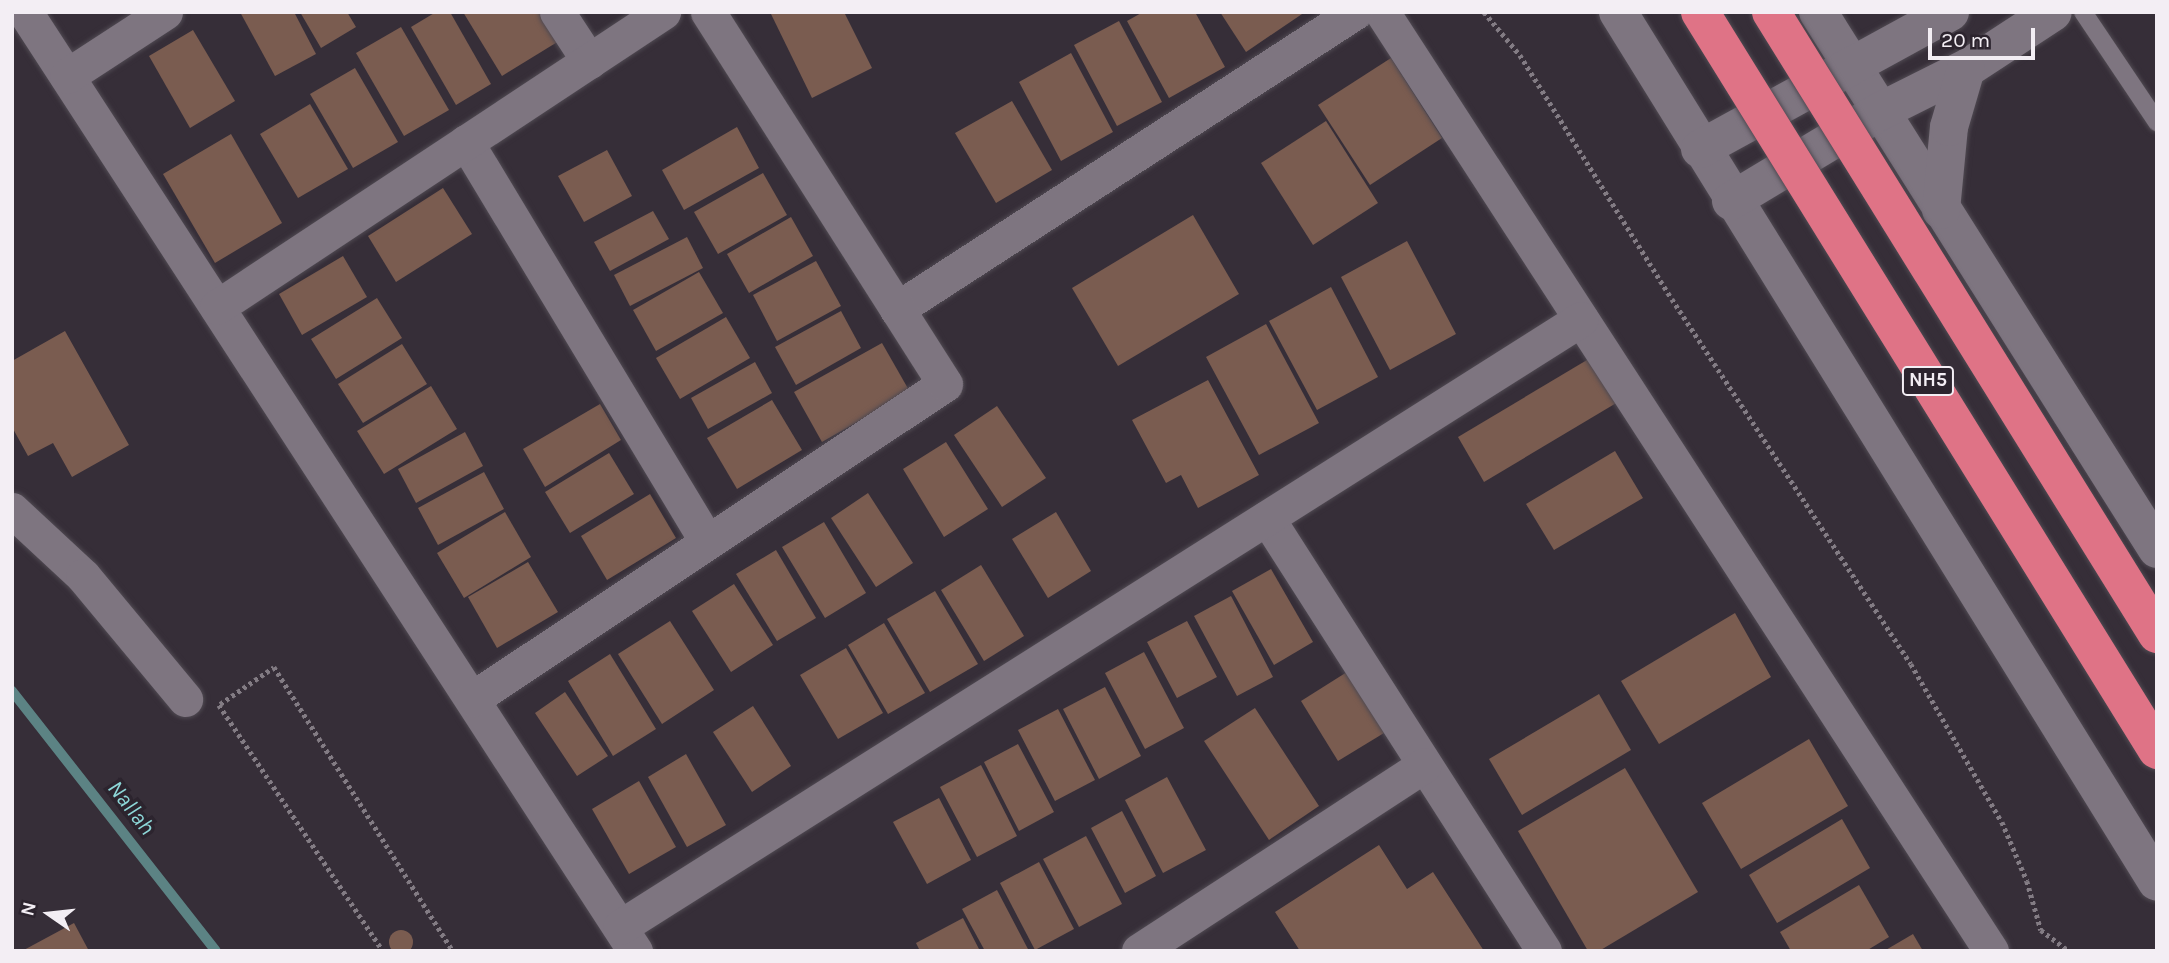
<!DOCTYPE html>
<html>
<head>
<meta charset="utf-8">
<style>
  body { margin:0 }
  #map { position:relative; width:2169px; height:963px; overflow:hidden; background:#362e38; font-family:Karla,sans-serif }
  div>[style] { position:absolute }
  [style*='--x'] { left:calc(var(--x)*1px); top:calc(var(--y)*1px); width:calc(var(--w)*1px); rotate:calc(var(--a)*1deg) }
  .stream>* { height:10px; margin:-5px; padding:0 5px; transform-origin:5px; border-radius:5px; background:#5c8384 }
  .building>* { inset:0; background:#7a5c50 }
  .round { border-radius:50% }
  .path>* { height:4.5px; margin-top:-2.25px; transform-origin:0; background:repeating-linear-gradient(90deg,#837c84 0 3.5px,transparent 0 7px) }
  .roads { filter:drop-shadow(0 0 2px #504a52) drop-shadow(0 0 2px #504a52) }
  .lane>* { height:18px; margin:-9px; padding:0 9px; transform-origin:9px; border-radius:9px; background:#7e7580 }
  .street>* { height:35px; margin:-17.5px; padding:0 17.5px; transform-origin:17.5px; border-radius:17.5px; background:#7e7580 }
  .secondary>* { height:38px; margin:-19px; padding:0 19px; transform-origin:19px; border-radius:19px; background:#7e7580 }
  .bridges { filter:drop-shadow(0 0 2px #504a52) drop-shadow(0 0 2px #504a52) }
  .highway-bridge>* { height:38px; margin:-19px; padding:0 19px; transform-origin:19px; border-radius:19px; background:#df7386 }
  span { translate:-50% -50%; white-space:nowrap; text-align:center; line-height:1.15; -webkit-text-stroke:7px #2c242e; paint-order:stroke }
  .shield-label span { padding:2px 5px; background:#2c242e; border:2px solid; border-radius:5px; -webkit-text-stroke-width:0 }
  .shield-label { font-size:19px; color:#f3eef4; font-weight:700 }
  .water-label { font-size:23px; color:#8dd7d8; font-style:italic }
  .frame { position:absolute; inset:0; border:14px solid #f3eef4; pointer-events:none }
  .north { position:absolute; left:14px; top:879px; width:70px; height:70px; -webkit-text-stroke:5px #2c242e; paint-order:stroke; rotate:284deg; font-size:19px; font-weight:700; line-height:28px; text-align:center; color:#f3eef4 }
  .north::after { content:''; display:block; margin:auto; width:24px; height:32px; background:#f3eef4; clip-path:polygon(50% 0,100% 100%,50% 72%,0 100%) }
  .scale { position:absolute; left:1928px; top:28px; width:107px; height:32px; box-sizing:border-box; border:4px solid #f3eef4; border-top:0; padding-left:9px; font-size:21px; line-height:24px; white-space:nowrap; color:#f3eef4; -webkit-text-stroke:5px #2c242e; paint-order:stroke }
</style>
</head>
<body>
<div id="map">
  <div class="stream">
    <i style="--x:12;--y:691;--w:330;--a:51.9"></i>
  </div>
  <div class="building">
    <i style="clip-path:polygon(240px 12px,294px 12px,316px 54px,275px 76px)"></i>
    <i style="clip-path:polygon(300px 12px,347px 12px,356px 27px,321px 48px)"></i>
    <i style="clip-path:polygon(436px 12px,450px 12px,491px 84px,456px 105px,411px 27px)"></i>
    <i style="clip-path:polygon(463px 12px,541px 12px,559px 41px,502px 76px)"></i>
    <i style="clip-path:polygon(775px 12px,844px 12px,872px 68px,812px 98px,771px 14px)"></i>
    <i style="clip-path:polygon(1143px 12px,1195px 12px,1225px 67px,1169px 98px,1127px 21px)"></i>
    <i style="clip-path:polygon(1220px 12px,1305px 12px,1246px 52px)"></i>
    <i style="clip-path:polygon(1119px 21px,1162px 102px,1117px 126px,1074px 45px)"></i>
    <i style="clip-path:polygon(401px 27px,449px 110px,404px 136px,356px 53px)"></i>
    <i style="clip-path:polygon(193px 30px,235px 101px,190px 128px,149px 56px)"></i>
    <i style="clip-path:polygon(1071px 53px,1113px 132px,1061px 161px,1019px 82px)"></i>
    <i style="clip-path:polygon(1391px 58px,1442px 138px,1370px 185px,1318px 105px)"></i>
    <i style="clip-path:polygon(355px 68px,398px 142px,353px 168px,310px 94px)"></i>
    <i style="clip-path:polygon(1012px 101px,1052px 170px,996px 203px,955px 133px)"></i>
    <i style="clip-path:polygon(310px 104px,348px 169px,298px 198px,260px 134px)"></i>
    <i style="clip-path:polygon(1326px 121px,1378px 203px,1313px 245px,1261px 163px)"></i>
    <i style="clip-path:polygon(737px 127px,759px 168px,684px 210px,662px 170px)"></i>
    <i style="clip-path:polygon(231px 134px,282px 223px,215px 263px,163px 174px)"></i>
    <i style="clip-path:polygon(607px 150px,632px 196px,584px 222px,558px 176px)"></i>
    <i style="clip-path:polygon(763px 173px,787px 215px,718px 254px,694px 212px)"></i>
    <i style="clip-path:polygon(443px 188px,472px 234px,396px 282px,368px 236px)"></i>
    <i style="clip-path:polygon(653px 211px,669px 239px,610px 271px,594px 242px)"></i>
    <i style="clip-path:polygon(1193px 215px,1239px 294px,1118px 366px,1072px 288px)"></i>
    <i style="clip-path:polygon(791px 217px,813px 256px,749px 293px,727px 254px)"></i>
    <i style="clip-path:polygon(687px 237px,703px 268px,630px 306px,614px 275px)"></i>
    <i style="clip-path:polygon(1407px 241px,1456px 334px,1390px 370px,1341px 277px)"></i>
    <i style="clip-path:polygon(343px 256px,367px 297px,302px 335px,279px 294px)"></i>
    <i style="clip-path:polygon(816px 261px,841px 306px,777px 341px,753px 295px)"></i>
    <i style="clip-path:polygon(699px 272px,723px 313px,656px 351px,633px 310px)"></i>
    <i style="clip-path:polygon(1331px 287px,1378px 377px,1317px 410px,1269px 321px)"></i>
    <i style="clip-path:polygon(377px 298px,402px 338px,336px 379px,311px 339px)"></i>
    <i style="clip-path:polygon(841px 311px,861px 348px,796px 385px,775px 347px)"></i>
    <i style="clip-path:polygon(726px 317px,750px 358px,680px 399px,656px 358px)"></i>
    <i style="clip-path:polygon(1266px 324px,1319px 423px,1259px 455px,1206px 357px)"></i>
    <i style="clip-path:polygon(65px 331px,129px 445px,72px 477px,53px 443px,28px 456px,12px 427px,12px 361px)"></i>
    <i style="clip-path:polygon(882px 343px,910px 392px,822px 442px,794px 392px)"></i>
    <i style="clip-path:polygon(402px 344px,427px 384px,363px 423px,338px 384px)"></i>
    <i style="clip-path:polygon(1592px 357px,1618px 402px,1484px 482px,1458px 437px)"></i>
    <i style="clip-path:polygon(755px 362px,772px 393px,708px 429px,691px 398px)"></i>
    <i style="clip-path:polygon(1208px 380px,1259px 475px,1198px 508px,1181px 475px,1166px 483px,1132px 420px)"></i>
    <i style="clip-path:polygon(431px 386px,457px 429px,384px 474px,357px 431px)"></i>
    <i style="clip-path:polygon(772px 400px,802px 450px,737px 489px,707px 438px)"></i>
    <i style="clip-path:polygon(600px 404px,621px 440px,545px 487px,523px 449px)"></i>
    <i style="clip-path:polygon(997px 406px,1046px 478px,1002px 507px,954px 435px)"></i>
    <i style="clip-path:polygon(465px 432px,483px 466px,416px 503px,398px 469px)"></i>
    <i style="clip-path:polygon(946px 442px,988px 509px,944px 537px,903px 469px)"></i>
    <i style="clip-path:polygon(1615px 451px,1643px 498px,1554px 550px,1526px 504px)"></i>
    <i style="clip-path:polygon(609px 453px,634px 494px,570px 533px,545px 492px)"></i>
    <i style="clip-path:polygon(484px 472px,504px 509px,438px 545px,418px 508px)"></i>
    <i style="clip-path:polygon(868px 493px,913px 563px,876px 587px,831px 518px)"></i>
    <i style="clip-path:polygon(650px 494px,676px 538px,607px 580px,581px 536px)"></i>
    <i style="clip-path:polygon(505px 512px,531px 557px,464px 598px,437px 553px)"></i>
    <i style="clip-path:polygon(1056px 512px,1091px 571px,1048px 598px,1012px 539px)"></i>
    <i style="clip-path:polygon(824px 522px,866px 593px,825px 618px,782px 547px)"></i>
    <i style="clip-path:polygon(776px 550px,816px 618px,777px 641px,736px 574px)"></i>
    <i style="clip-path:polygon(528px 562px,558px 612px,497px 648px,468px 597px)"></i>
    <i style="clip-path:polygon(981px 565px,1024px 636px,984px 661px,941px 590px)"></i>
    <i style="clip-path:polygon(1271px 569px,1313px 642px,1274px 665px,1232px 591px)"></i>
    <i style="clip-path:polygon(734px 584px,773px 645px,731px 672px,692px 611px)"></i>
    <i style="clip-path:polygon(935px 591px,978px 664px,930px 692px,887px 619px)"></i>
    <i style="clip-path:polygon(1231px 596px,1273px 677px,1237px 696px,1194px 616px)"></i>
    <i style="clip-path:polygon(1735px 613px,1771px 677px,1659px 744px,1621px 681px)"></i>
    <i style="clip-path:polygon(670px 621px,714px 690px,662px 724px,618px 654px)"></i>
    <i style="clip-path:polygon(1187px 621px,1217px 677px,1177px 698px,1147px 642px)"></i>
    <i style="clip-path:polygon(884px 623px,925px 693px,888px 714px,848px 645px)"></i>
    <i style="clip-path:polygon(846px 648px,883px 713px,838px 739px,800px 675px)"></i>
    <i style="clip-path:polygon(1144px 652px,1184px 728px,1145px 749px,1105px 673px)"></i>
    <i style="clip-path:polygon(610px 654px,656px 729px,613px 756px,568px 681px)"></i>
    <i style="clip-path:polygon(1347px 672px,1384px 733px,1338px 761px,1301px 701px)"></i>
    <i style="clip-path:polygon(1105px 687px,1141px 756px,1099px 779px,1063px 709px)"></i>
    <i style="clip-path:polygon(565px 692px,608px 756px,577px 776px,535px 713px)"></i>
    <i style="clip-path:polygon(1599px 694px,1631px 750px,1522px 815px,1489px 759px)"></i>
    <i style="clip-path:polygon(753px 706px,791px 766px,752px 792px,713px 732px)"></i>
    <i style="clip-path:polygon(1255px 708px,1319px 806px,1269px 840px,1204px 741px)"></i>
    <i style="clip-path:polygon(1058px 709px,1095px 780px,1055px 801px,1018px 730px)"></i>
    <i style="clip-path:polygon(1809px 739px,1848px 806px,1741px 869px,1702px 803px)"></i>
    <i style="clip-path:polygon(1018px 744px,1054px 812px,1019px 831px,984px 762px)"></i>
    <i style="clip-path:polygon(686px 754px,726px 825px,687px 847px,648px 777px)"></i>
    <i style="clip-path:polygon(981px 765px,1017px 836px,977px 857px,940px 787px)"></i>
    <i style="clip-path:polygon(1625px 768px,1698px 892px,1599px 951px,1588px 951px,1518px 831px)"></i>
    <i style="clip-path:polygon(1167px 777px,1206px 850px,1163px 873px,1125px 800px)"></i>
    <i style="clip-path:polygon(639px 781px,676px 847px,629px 874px,592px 809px)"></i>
    <i style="clip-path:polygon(939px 798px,971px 860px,927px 884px,893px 822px)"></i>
    <i style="clip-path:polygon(1122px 811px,1156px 876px,1125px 893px,1091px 828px)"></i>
    <i style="clip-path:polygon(1842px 819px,1870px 868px,1777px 923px,1749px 875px)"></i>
    <i style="clip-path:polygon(1086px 836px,1122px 904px,1079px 927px,1043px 859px)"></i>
    <i style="clip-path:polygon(1379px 845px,1407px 889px,1433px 872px,1484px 951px,1300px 951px,1275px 912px)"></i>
    <i style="clip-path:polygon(1039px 862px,1074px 929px,1035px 950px,1000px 883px)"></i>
    <i style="clip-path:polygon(1859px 885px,1889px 937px,1866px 951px,1791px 951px,1780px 932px)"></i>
    <i style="clip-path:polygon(997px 890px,1029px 951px,985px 951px,962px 909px)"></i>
    <i style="clip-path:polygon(963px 918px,980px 951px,920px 951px,916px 943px)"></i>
    <i style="clip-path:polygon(74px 923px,89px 951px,22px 951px)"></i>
    <i class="round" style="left:389px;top:930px;width:24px;height:24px"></i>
    <i style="clip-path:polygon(1913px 934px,1923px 951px,1884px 951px)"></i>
  </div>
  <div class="path">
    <i style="--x:1484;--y:12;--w:56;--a:50.1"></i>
    <i style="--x:1520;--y:55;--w:287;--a:58.1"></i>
    <i style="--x:1672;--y:299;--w:436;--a:56.8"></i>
    <i style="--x:1911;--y:664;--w:182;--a:60.1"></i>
    <i style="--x:2002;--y:822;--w:64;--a:67"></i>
    <i style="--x:2027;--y:881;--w:51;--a:74.1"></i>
    <i style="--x:2041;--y:930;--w:35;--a:37"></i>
    <i style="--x:220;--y:704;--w:65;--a:-34.4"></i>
    <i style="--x:274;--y:667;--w:336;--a:57.8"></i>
    <i style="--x:219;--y:705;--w:296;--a:56.3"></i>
  </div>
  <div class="roads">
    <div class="lane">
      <i style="--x:2083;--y:12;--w:133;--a:56.1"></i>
    </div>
    <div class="street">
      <i style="--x:25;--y:12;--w:1120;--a:56.99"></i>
      <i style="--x:557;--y:12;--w:59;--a:56.9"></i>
      <i style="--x:1382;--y:12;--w:1119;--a:57.03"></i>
      <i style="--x:67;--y:76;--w:117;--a:-33.1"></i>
      <i style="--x:466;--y:142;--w:467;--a:58.9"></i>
      <i style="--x:217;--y:307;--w:535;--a:-33.48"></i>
      <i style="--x:897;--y:309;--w:546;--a:-32.96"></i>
      <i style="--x:12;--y:510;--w:97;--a:42.9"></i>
      <i style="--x:83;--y:576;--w:160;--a:50.3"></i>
      <i style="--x:1267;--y:518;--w:514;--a:57.39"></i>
      <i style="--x:472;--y:699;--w:568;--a:-33.66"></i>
      <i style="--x:945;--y:384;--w:441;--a:-122.5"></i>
      <i style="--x:620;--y:927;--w:1137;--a:-32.32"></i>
      <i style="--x:1139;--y:951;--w:340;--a:-33.1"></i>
    </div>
    <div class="secondary">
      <i style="--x:1618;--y:12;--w:1023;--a:58.22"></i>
      <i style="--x:1818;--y:12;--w:635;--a:57.74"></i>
      <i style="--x:1700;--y:149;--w:285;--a:-28.7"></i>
      <i style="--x:1731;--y:201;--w:173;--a:-31"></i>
      <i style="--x:1879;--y:112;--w:101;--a:-26.6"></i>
      <i style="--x:1969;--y:67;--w:100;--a:-33.2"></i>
      <i style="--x:1941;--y:210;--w:83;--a:-84.5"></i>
      <i style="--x:1949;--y:127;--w:60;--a:-73.7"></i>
    </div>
  </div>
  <div class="bridges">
    <div class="highway-bridge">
      <i style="--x:1700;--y:12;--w:868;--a:58.23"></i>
      <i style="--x:1771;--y:12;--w:732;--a:58.18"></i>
    </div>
  </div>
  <div class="shield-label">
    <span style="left:1928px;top:381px">NH5</span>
  </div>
  <div class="water-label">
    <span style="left:131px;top:808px;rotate:52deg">Nallah</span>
  </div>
  <div class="frame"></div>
  <div class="north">N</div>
  <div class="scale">20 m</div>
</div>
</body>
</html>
